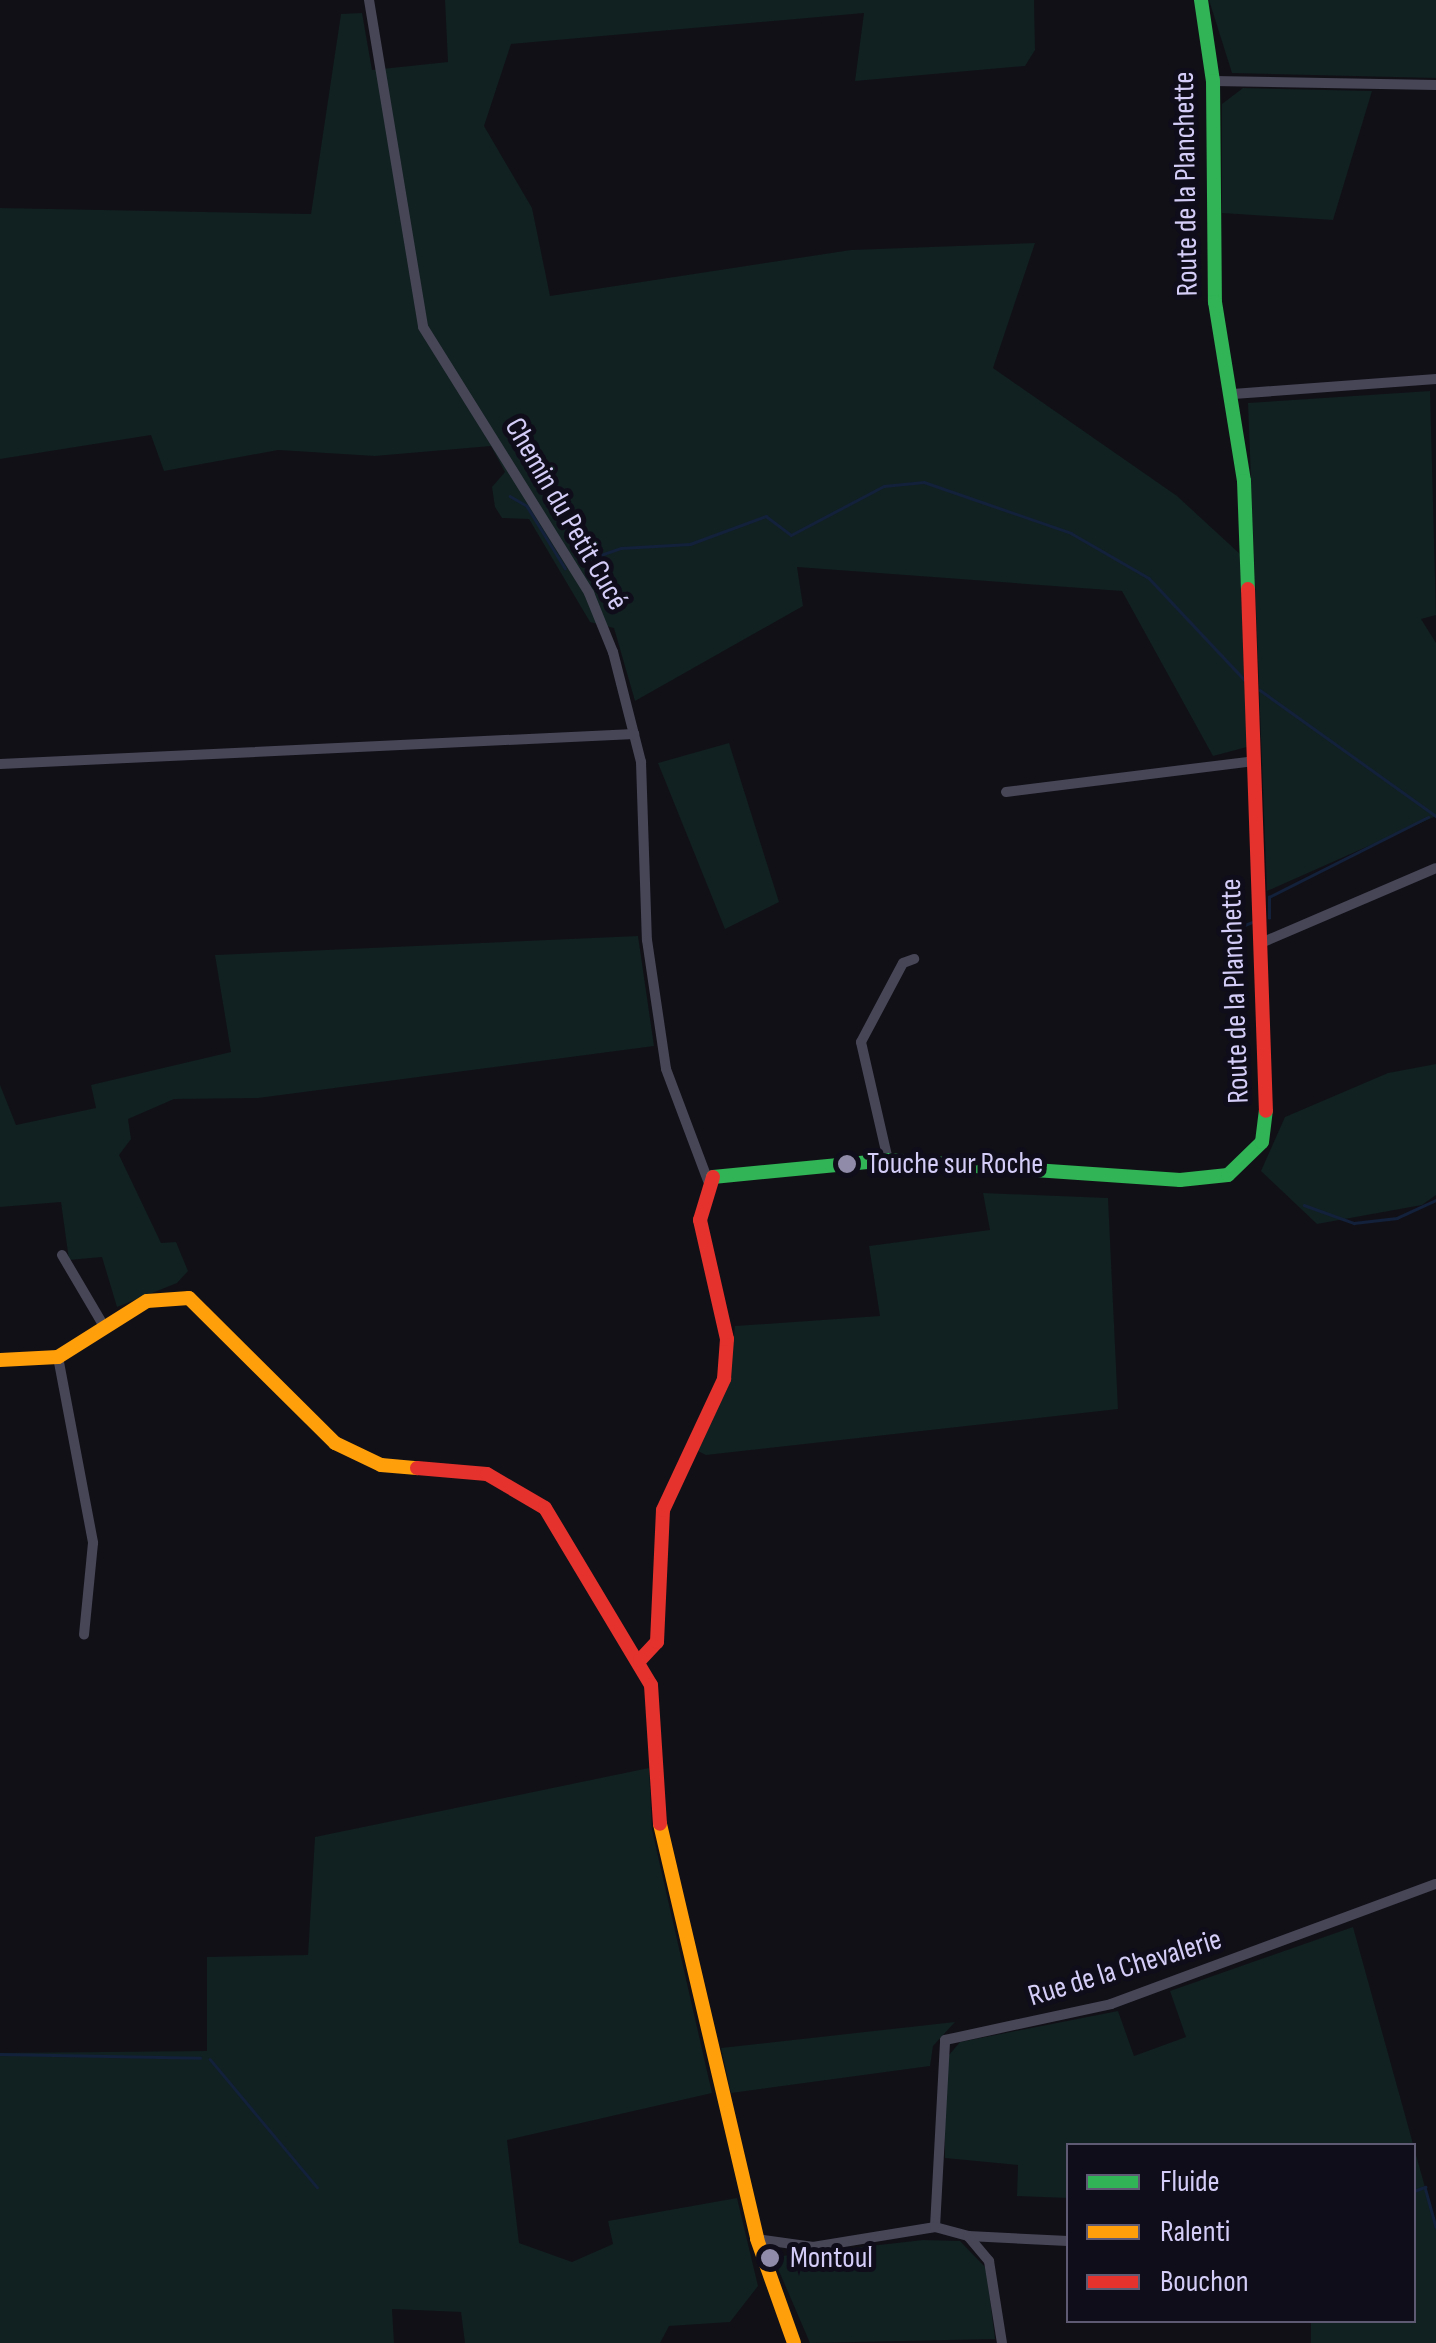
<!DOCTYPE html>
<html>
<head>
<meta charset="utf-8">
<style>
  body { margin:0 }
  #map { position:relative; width:1436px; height:2343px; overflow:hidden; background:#111017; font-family:"Sofia Sans Condensed",sans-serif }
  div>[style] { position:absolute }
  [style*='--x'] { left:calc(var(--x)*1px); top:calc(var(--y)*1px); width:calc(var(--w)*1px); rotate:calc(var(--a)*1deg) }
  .green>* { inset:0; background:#112021 }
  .stream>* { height:2.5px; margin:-1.25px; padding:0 1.25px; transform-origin:1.25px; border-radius:1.25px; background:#13213a }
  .street>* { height:10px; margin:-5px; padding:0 5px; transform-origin:5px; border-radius:5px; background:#474657 }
  .fast>* { height:14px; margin:-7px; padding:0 7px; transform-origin:7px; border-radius:7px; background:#30b455 }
  .slow>* { height:14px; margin:-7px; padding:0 7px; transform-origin:7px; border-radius:7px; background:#ff9f0a }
  .jam>* { height:14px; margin:-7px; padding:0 7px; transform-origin:7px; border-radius:7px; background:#e5322d }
  .dots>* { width:28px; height:28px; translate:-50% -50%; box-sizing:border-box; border:5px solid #100d1a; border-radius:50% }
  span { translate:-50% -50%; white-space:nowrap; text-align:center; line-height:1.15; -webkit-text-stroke:10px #100d1a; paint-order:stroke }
  .street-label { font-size:30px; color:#d3cdf8 }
  .poi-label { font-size:30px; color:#d3cdf8 }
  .left { translate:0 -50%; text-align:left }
  .legend { position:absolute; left:1066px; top:2143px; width:350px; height:180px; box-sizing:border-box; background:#100d1a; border:2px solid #5e5a73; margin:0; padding:12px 18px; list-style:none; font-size:30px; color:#d3cdf8 }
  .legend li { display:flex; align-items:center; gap:20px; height:50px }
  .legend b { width:50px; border:2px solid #5e5a73 }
</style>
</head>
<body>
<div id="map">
  <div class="green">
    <i style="clip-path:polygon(445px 0,1034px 0,1035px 50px,1025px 66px,855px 81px,864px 13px,511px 44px,484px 126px,532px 208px,550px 296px,851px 250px,1035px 243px,993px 368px,1177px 496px,1240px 554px,1247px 747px,1213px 756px,1122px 591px,797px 567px,803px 606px,635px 701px,614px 628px,590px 622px,529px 519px,502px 518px,495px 507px,492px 487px,505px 472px,491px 446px,375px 456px,278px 450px,164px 471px,151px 435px,0 459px,0 208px,311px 214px,341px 14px,362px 13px,372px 70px,448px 62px)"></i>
    <i style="clip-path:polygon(1209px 0,1436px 0,1436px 78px,1232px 73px)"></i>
    <i style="clip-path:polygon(1243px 88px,1372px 91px,1333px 220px,1222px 213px,1222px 104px)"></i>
    <i style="clip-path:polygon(1430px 391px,1436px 615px,1421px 619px,1436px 643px,1436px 816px,1267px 891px,1248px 403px)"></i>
    <i style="clip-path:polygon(729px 743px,779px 902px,725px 929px,658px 763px)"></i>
    <i style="clip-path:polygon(638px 936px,654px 1046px,258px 1098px,174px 1099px,128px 1119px,131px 1139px,119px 1155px,161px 1243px,176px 1242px,188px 1271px,177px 1283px,117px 1307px,102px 1257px,69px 1260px,61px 1202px,0 1207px,0 1085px,16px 1125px,96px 1108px,91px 1085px,231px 1052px,215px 955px)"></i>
    <i style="clip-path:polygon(1436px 1064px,1436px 1195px,1422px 1205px,1317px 1224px,1261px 1171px,1285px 1117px,1388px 1073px)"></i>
    <i style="clip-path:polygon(983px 1193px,1108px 1198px,1118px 1409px,706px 1455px,694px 1449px,727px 1389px,735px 1326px,880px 1316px,869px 1246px,990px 1230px)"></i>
    <i style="clip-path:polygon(649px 1768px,652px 1830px,712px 2093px,507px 2140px,519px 2243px,572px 2262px,613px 2244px,608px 2221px,737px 2198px,758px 2286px,730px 2322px,669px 2326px,660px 2343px,465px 2343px,461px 2312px,392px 2309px,394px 2343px,0 2343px,0 2053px,207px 2051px,207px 1957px,308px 1955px,315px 1837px)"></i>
    <i style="clip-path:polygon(1353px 1927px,1436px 2227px,1436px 2343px,1311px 2343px,1311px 2321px,1414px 2320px,1414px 2146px,1068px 2146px,1068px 2198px,1017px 2196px,1018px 2165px,945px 2158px,944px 2061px,960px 2042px,1118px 2011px,1134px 2056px,1186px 2037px,1170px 1991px)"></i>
    <i style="clip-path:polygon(955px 2022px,933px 2046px,930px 2066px,731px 2093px,721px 2048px)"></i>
    <i style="clip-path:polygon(923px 2240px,960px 2241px,986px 2268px,995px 2339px,810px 2343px,773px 2257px)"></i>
  </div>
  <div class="stream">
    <i style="--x:510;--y:496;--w:20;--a:30"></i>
    <i style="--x:527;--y:506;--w:73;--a:58.5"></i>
    <i style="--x:583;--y:561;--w:40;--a:-18.9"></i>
    <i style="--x:621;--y:548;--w:69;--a:-3.3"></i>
    <i style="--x:690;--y:544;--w:81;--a:-20.2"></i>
    <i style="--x:766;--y:516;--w:31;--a:37"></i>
    <i style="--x:791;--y:535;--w:105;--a:-27.8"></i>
    <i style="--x:884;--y:486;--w:40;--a:-5.7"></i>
    <i style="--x:924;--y:482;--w:156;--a:19.1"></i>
    <i style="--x:1071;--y:533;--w:90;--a:30"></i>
    <i style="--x:1149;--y:578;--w:139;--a:46.8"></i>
    <i style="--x:1260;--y:690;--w:216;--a:35.6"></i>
    <i style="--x:1269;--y:918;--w:21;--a:-90"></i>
    <i style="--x:1269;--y:897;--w:178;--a:-26.7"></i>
    <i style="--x:1237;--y:928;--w:17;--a:-21"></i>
    <i style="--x:1304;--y:1205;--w:53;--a:19.8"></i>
    <i style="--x:1354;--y:1223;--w:43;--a:-6.6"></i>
    <i style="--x:1397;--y:1218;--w:43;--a:-24.8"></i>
    <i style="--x:0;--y:2054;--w:200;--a:1.1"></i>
    <i style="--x:210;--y:2059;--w:167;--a:50.1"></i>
    <i style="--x:1414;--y:2191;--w:12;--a:-20"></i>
    <i style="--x:1425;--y:2187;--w:41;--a:74.6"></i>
  </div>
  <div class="street">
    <i style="--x:369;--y:0;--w:331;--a:80.6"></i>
    <i style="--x:423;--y:327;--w:314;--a:58"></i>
    <i style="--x:589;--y:593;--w:64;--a:67.9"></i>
    <i style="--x:613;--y:652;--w:114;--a:75.7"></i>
    <i style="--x:641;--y:762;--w:178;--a:88.1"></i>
    <i style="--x:647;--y:940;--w:130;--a:81.6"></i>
    <i style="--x:666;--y:1069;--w:120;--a:69.4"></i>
    <i style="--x:1213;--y:81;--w:223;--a:1"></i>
    <i style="--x:1233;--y:394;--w:204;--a:-4.2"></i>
    <i style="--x:0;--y:764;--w:635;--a:-2.71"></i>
    <i style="--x:1006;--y:792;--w:250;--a:-7.1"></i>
    <i style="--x:1261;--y:943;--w:190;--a:-23.2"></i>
    <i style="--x:888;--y:1160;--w:121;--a:-102.9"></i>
    <i style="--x:861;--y:1042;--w:89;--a:-62"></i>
    <i style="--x:903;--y:963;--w:12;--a:-20"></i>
    <i style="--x:62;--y:1255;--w:85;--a:59.5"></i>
    <i style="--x:58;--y:1357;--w:189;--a:79.3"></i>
    <i style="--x:93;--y:1543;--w:92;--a:95.6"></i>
    <i style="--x:935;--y:2227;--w:187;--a:-86.9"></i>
    <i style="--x:945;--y:2040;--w:170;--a:-12.2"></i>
    <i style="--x:1111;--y:2004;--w:346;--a:-20.3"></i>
    <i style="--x:968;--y:2236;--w:100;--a:2.9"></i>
    <i style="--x:757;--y:2239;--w:57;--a:8.1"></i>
    <i style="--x:813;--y:2247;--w:124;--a:-9.3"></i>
    <i style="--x:935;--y:2227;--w:34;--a:15"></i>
    <i style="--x:968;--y:2236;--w:33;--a:50"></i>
    <i style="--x:989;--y:2261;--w:83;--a:81"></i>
  </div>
  <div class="fast">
    <i style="--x:1201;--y:0;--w:82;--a:81.6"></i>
    <i style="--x:1213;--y:81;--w:221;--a:89.5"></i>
    <i style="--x:1215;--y:302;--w:181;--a:80.8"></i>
    <i style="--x:1244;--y:481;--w:108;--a:87.9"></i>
    <i style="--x:713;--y:1177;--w:176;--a:-5.5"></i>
    <i style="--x:888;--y:1160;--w:293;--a:3.9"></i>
    <i style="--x:1180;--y:1180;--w:48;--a:-5.9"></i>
    <i style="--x:1228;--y:1175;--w:47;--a:-44.1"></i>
    <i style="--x:1262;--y:1142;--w:31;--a:-83"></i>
  </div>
  <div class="slow">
    <i style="--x:0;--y:1360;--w:58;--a:-3"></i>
    <i style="--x:58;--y:1357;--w:105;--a:-32.2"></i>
    <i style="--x:147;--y:1301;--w:42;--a:-4.1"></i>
    <i style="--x:189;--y:1298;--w:206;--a:44.8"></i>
    <i style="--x:335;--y:1443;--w:51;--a:25.6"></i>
    <i style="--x:381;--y:1465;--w:36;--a:5"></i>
    <i style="--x:660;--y:1824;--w:426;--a:76.8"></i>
    <i style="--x:757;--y:2239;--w:110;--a:70.4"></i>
  </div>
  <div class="jam">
    <i style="--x:1248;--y:589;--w:522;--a:88.03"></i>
    <i style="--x:417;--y:1468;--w:70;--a:4.9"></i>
    <i style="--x:487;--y:1474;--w:67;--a:30.4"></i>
    <i style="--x:545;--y:1508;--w:206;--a:59.1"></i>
    <i style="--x:651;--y:1685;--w:139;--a:86.3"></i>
    <i style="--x:640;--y:1660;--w:25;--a:-47"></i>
    <i style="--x:657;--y:1642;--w:132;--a:-87.4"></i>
    <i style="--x:663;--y:1510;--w:145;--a:-65"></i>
    <i style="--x:724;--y:1379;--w:40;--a:-85.7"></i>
    <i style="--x:727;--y:1339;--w:122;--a:-102.8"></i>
    <i style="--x:700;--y:1220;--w:45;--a:-73.2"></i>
  </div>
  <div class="dots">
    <i style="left:847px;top:1164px;background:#8f8ba9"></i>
    <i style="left:770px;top:2258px;background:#8f8ba9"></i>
  </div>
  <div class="street-label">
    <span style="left:1186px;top:184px;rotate:-91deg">Route de la Planchette</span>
    <span style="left:566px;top:514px;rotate:60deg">Chemin du Petit Cucé</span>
    <span style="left:1235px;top:991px;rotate:-92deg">Route de la Planchette</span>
    <span style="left:1125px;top:1968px;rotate:-17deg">Rue de la Chevalerie</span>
  </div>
  <div class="poi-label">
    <span class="left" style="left:867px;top:1164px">Touche sur Roche</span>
    <span class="left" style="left:790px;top:2258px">Montoul</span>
  </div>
  <ul class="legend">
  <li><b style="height:12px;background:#30b455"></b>Fluide</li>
  <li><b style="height:12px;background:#ff9f0a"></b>Ralenti</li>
  <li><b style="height:12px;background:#e5322d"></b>Bouchon</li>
  </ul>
</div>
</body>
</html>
